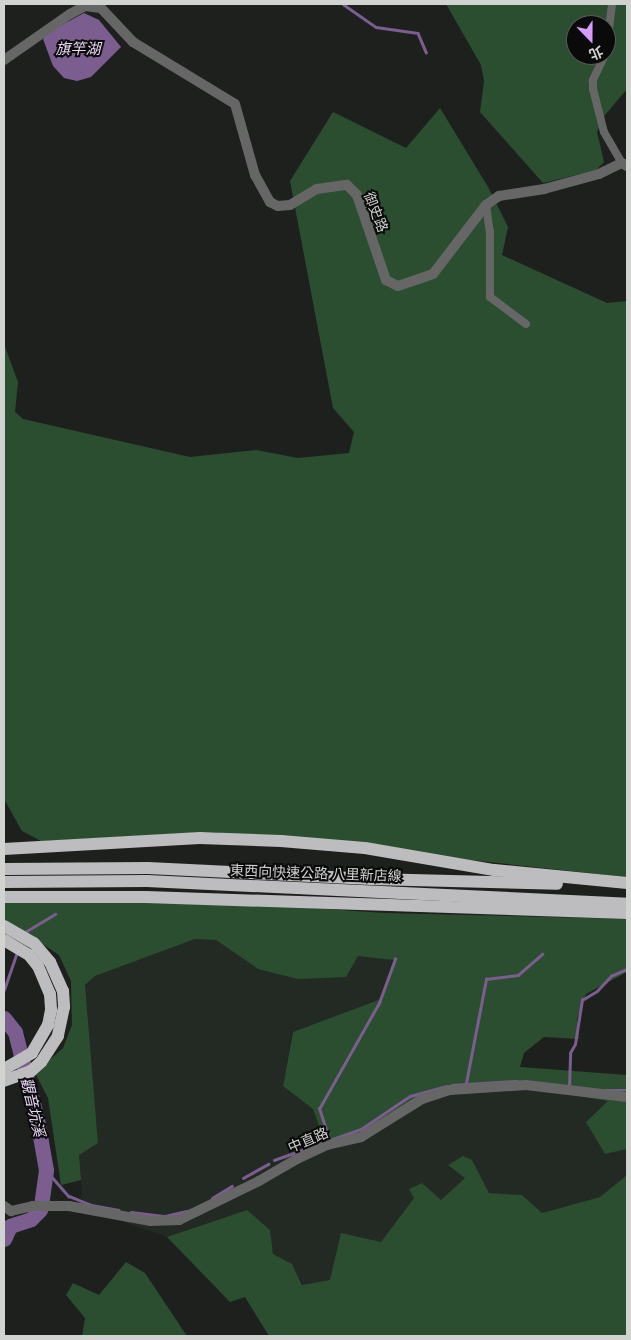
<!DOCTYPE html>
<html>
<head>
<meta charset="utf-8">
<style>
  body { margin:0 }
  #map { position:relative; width:631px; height:1340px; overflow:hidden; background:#1e201e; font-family:Lato,"Noto Sans TC",sans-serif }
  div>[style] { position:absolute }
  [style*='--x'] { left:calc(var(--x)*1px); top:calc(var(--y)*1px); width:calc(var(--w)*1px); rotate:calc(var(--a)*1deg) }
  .built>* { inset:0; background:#232a24 }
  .green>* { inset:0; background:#2c4e30 }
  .water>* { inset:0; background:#7c5d90 }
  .stream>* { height:2.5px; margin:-1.25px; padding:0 1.25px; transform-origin:1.25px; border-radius:1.25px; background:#7c5d90 }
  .river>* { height:15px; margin:-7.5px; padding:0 7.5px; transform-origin:7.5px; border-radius:7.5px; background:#7c5d90 }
  .minor>* { height:8px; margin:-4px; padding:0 4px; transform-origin:4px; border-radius:4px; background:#666667 }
  .tertiary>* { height:10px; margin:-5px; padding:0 5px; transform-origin:5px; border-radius:5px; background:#666667 }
  .trunk>* { height:12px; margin:-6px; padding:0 6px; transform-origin:6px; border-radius:6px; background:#bdbcbe }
  span { translate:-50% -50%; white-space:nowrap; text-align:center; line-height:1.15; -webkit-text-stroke:4px #090a09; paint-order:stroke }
  .street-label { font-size:14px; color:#d1d3d1 }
  .water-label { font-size:15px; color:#e9d7f6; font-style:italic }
  .frame { position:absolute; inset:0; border:5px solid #d1d3d1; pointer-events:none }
  .north { position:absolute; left:566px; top:15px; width:50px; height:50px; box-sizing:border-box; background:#090a09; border:1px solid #595a59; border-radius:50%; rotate:158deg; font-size:14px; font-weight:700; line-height:20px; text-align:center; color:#d1d3d1 }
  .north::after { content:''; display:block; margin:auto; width:18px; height:22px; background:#d59cfb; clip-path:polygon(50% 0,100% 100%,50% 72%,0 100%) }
</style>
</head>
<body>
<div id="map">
  <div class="built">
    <i style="clip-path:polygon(195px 939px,216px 940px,258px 969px,358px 956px,395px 960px,381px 999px,292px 1032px,283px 1086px,313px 1109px,326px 1147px,417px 1104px,461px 1091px,536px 1089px,608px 1101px,605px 1154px,627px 1149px,627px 1175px,600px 1197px,542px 1213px,522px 1195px,489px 1193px,472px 1160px,465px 1178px,440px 1201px,422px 1183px,410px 1189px,414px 1198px,381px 1242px,330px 1280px,303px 1285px,292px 1264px,273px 1254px,270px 1230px,247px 1210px,167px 1237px,83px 1208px,79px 1155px,98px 1143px,85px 986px,95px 976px)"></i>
  </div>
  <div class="green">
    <i style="clip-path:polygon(evenodd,446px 4px,627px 4px,627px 89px,605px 115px,597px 132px,604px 162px,596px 170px,543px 183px,480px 112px,484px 81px,481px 65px,446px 4px,576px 25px,606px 25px,606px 55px,576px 55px,576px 25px)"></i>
    <i style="clip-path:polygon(440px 108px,488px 187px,508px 227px,502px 255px,607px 303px,627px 301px,626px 877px,213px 832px,41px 841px,22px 831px,4px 799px,4px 344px,18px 382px,15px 412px,23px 419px,190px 457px,256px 450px,298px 458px,349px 453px,354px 432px,333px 408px,290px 181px,333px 112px,406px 148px)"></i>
    <i style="clip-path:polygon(4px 899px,218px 902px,385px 913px,627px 919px,627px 972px,586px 994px,577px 1019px,579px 1039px,544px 1037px,524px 1053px,520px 1067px,627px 1075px,627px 1149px,605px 1154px,586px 1122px,608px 1101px,536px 1089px,461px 1091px,417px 1104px,376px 1132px,326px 1147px,313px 1109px,283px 1086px,293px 1032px,381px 999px,394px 960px,358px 956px,346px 977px,298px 979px,258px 969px,216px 940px,195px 939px,95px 976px,85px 985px,98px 1143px,79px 1155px,81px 1180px,61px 1185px,48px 1098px,35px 1073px,63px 1048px,72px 1025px,71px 981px,59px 955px,19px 928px,4px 922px)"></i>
    <i style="clip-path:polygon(463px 1156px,472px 1160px,489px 1193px,522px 1195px,542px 1213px,600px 1197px,627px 1175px,627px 1336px,269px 1336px,245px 1297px,230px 1302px,167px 1237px,247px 1210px,270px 1230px,273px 1254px,292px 1264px,302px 1285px,330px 1280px,341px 1233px,381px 1242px,414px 1198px,409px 1189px,422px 1183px,441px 1200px,465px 1178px,448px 1165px)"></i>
    <i style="clip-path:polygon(126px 1262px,145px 1273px,187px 1336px,82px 1336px,85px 1318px,66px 1295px,73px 1283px,99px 1295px)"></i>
  </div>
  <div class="water">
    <i style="clip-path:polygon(84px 13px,99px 20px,121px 47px,91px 77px,77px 81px,64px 78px,53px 66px,43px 39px,49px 32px)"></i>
  </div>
  <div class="stream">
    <i style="--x:343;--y:4;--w:40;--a:34.9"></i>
    <i style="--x:376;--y:27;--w:42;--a:8.1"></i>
    <i style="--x:418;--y:33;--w:21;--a:67"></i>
    <i style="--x:25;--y:932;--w:35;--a:-31"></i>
    <i style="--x:4;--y:990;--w:40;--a:-71.1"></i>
    <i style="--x:466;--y:1083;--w:106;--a:-79.1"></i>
    <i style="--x:486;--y:979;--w:32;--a:-7"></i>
    <i style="--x:518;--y:975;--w:32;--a:-41"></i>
    <i style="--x:452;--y:1085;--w:64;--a:-3.6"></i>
    <i style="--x:569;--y:1086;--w:33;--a:-88"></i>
    <i style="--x:570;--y:1053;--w:10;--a:-61"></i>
    <i style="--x:575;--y:1044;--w:45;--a:-81"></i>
    <i style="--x:582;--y:1000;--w:17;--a:-31"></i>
    <i style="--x:597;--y:991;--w:21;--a:-47"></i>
    <i style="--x:611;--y:976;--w:17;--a:-24"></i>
    <i style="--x:606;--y:1090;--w:21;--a:0"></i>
    <i style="--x:329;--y:1139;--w:32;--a:-108"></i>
    <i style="--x:319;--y:1109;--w:122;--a:-60.5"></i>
    <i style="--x:379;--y:1003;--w:47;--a:-70"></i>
    <i style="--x:274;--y:1160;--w:92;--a:-19.6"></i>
    <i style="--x:361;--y:1129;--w:59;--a:-34"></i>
    <i style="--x:410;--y:1096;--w:38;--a:-15"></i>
    <i style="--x:46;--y:1170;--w:35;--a:49"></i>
    <i style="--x:69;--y:1196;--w:24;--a:22"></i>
    <i style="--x:91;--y:1205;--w:28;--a:10"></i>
    <i style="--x:243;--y:1178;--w:29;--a:-29"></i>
    <i style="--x:212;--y:1198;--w:23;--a:-31"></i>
    <i style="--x:131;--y:1212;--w:34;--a:7"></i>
    <i style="--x:165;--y:1216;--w:23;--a:-13"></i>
  </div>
  <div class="river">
    <i style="--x:4;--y:1018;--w:18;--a:52"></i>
    <i style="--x:15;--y:1032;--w:90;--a:75.8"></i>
    <i style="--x:37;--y:1119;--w:52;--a:80"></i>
    <i style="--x:46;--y:1170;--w:30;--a:98"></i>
    <i style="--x:4;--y:1239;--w:14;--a:-65"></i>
    <i style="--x:10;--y:1226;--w:22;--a:-18"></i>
    <i style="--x:31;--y:1219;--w:13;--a:-45"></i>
  </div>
  <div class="minor">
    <i style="--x:606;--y:53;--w:49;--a:-83"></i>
    <i style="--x:605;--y:55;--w:28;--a:116"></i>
    <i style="--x:593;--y:80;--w:9;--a:90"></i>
    <i style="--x:593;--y:89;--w:44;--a:75.7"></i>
    <i style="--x:604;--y:132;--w:36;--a:60"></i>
    <i style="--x:486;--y:205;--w:27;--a:82"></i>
    <i style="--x:490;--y:232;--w:65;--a:90"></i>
    <i style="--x:490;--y:297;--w:45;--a:36.9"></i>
  </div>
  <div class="tertiary">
    <i style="--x:4;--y:60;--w:80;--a:-34.9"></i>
    <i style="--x:70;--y:14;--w:17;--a:-28"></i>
    <i style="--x:85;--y:6;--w:16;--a:7"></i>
    <i style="--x:101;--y:8;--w:47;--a:46.7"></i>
    <i style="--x:133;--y:42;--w:119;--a:31.3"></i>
    <i style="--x:235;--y:104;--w:74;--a:74.3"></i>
    <i style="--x:255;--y:175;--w:31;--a:61"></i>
    <i style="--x:270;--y:202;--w:9;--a:27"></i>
    <i style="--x:278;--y:206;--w:12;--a:-5"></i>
    <i style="--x:290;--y:205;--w:31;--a:-31"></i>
    <i style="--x:317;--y:189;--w:30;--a:-8"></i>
    <i style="--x:347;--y:185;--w:14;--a:45"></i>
    <i style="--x:357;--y:195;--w:90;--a:71.2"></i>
    <i style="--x:386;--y:280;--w:13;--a:27"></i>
    <i style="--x:398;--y:286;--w:37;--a:-19"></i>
    <i style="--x:433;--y:274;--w:87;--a:-52.5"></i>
    <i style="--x:486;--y:205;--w:16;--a:-35"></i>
    <i style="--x:499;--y:196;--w:46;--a:-8.8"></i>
    <i style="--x:544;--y:189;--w:57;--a:-15.3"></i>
    <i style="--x:599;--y:174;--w:25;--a:-26"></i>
    <i style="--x:622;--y:163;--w:6;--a:31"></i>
    <i style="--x:4;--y:1206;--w:9;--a:36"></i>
    <i style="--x:11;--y:1211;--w:23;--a:-13"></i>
    <i style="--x:33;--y:1206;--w:36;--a:0"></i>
    <i style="--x:69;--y:1206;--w:82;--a:10.5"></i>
    <i style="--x:150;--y:1221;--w:29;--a:-2"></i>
    <i style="--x:179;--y:1220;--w:89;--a:-26"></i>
    <i style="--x:259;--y:1181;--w:44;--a:-30.1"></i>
    <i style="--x:297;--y:1159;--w:33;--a:-25"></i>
    <i style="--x:327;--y:1145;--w:35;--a:-13"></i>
    <i style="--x:361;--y:1137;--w:72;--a:-31.9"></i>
    <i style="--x:422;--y:1099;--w:29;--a:-18"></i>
    <i style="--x:450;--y:1090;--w:76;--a:-3.8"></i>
    <i style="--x:526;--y:1085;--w:102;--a:6.8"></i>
  </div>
  <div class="trunk">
    <i style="--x:4;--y:849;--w:196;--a:-3.2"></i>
    <i style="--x:200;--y:838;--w:81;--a:2.1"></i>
    <i style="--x:281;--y:841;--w:84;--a:4.8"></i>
    <i style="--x:365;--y:848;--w:131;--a:9.7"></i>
    <i style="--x:494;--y:870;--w:134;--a:5.6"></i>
    <i style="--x:4;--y:869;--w:144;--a:-0.4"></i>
    <i style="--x:148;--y:868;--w:224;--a:2.8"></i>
    <i style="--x:372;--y:879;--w:185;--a:1.5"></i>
    <i style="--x:4;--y:882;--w:143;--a:-0.4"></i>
    <i style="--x:147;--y:881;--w:481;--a:2.7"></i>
    <i style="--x:4;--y:897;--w:142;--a:0"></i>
    <i style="--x:146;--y:897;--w:481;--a:1.9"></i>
    <i style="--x:4;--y:926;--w:34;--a:30"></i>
    <i style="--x:34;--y:943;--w:25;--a:50"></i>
    <i style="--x:50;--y:962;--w:32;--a:66"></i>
    <i style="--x:63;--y:991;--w:16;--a:86"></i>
    <i style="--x:64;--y:1007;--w:30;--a:102"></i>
    <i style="--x:58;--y:1036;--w:31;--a:123"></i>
    <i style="--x:41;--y:1062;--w:13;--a:138"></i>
    <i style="--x:31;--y:1071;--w:29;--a:160"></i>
    <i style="--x:4;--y:940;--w:29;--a:31"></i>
    <i style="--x:29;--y:955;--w:14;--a:51"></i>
    <i style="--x:38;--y:966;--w:30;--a:67"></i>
    <i style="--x:50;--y:994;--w:16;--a:86"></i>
    <i style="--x:51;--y:1010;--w:15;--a:101"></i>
    <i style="--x:48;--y:1025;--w:32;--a:120"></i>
    <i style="--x:32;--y:1053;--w:32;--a:150"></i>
  </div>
  <div class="street-label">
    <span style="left:376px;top:212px;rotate:69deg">御史路</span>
    <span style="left:316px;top:873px;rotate:2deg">東西向快速公路 八里新店線</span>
    <span style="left:308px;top:1140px;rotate:-23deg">中直路</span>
  </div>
  <div class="water-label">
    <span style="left:78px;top:49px">旗竿湖</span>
    <span style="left:33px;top:1107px;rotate:77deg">觀音坑溪</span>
  </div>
  <div class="frame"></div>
  <div class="north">北</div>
</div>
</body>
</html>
